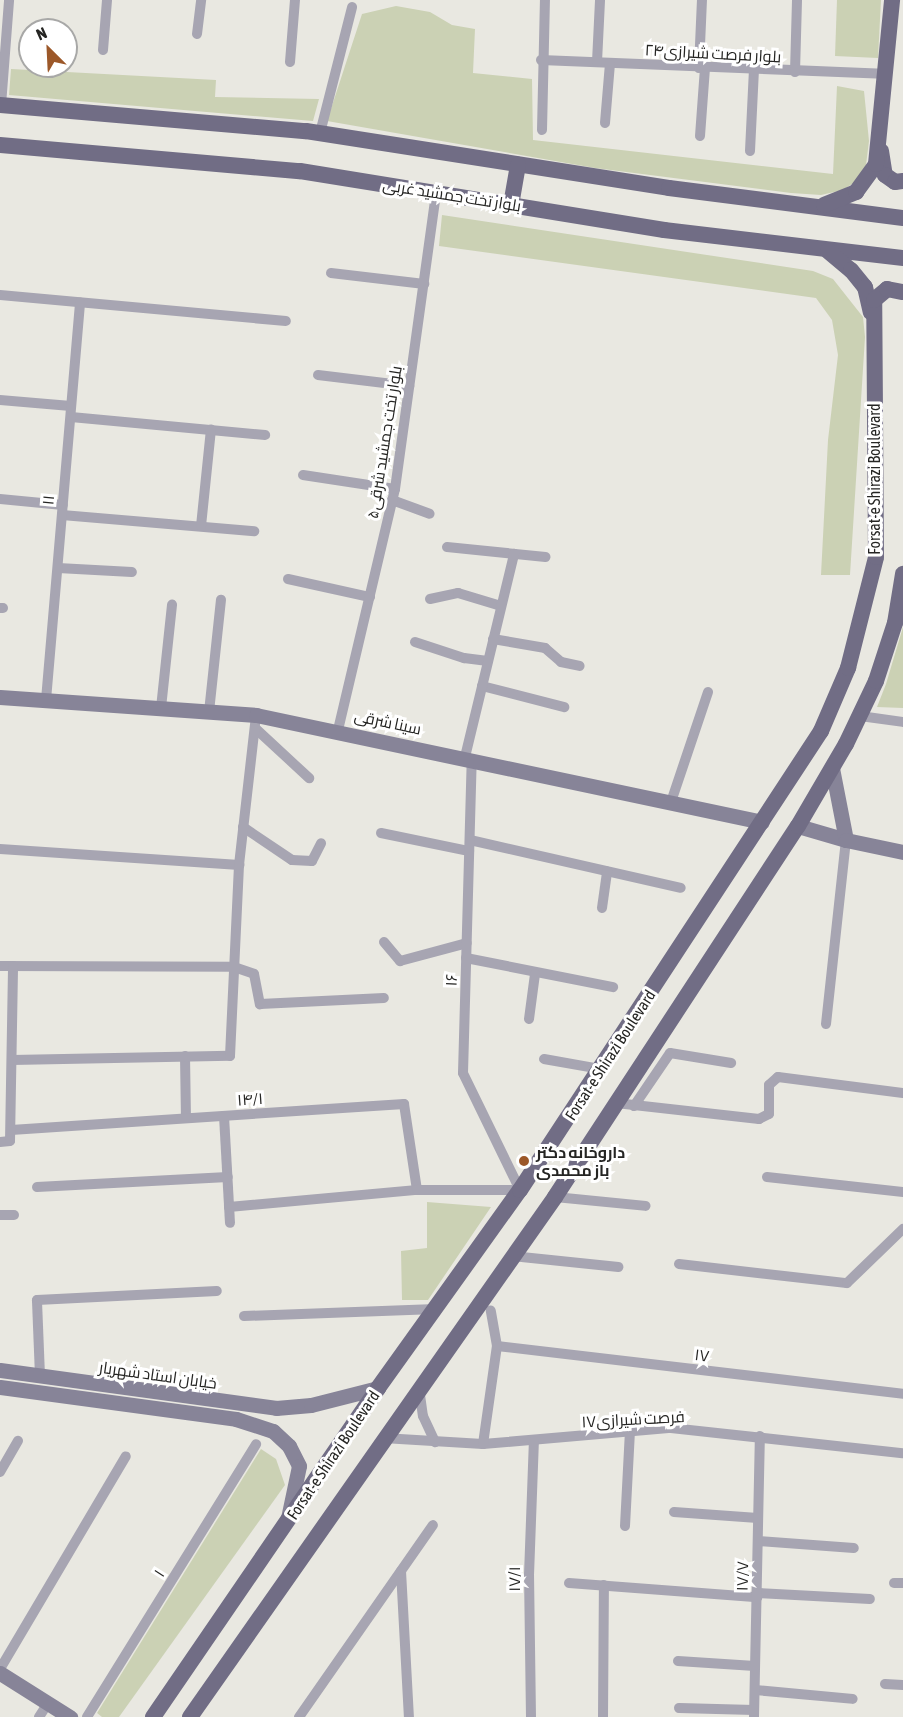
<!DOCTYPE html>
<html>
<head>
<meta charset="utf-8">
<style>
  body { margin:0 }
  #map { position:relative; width:903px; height:1717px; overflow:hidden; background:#e9e8e1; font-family:"Asap Condensed",Cairo,sans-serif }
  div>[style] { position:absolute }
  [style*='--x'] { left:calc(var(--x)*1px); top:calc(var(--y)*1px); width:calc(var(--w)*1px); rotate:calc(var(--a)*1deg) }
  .green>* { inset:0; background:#cbd1b4 }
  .street>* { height:10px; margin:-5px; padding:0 5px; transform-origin:5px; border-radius:5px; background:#a7a5b2 }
  .secondary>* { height:15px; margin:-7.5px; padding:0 7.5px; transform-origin:7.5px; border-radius:7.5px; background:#878498 }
  .primary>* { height:16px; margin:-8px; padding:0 8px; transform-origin:8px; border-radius:8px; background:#716d85 }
  .dots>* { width:16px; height:16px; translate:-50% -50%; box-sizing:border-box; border:3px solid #fff; border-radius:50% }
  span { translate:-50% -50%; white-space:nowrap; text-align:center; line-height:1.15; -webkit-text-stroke:6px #fff; paint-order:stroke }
  .street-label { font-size:16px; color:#252523 }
  .poi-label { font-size:16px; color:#252523; font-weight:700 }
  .left { translate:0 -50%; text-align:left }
  .north { position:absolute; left:18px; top:18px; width:60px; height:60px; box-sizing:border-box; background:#fff; border:2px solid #a8a8a7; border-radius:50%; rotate:336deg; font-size:16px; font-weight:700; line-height:24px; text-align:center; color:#252523 }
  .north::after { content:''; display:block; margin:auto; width:21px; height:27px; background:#9c5829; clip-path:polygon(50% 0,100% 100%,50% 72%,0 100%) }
</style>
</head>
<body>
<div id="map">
  <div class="green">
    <i style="clip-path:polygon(837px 0,881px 0,878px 58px,835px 56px)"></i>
    <i style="clip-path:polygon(396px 6px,430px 12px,452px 25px,475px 29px,473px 73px,532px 79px,533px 140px,833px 174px,837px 86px,864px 91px,869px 141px,866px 165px,858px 180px,843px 190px,821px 195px,791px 193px,595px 168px,327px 121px,362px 14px)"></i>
    <i style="clip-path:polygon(11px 69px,216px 80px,215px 97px,319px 99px,313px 121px,9px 95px)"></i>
    <i style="clip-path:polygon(442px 215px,813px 271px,833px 279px,863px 317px,865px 337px,850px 575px,821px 575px,828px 440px,838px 355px,832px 320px,816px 298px,439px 246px)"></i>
    <i style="clip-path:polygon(903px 627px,903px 708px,877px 707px,886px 684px)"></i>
    <i style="clip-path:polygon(427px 1202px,491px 1207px,428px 1300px,402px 1300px,401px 1251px,427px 1248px)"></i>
    <i style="clip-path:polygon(261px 1449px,276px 1459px,285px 1485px,119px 1717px,102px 1717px,97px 1713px)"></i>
  </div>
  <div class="street">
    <i style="--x:197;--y:34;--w:34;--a:-83"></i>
    <i style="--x:103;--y:50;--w:50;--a:-85.4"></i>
    <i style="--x:541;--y:60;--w:342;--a:2.3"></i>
    <i style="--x:290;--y:62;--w:62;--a:-85.4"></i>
    <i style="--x:597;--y:62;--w:62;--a:-87.2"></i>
    <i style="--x:699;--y:68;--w:68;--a:-87.5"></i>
    <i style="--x:795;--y:72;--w:72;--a:-88.4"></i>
    <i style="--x:1;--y:105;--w:105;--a:-85.6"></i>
    <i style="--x:605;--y:123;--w:60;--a:-85.2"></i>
    <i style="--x:542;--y:130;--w:130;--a:-88.7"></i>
    <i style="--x:320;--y:133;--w:130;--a:-75.7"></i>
    <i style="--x:700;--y:136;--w:68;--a:-85.8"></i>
    <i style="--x:750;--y:151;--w:81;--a:-87.2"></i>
    <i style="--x:331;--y:273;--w:94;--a:6.7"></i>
    <i style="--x:0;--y:295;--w:287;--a:5.2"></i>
    <i style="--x:318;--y:375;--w:92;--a:6.9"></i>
    <i style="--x:0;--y:400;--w:71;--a:4.8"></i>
    <i style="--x:71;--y:417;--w:195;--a:5.3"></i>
    <i style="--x:303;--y:475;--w:93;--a:8.7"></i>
    <i style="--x:0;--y:499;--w:63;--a:5.4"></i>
    <i style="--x:392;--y:500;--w:40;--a:20.2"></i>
    <i style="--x:62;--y:515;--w:193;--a:4.8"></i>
    <i style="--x:201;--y:526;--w:97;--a:-84.1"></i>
    <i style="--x:447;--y:547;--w:99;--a:5.8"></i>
    <i style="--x:58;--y:568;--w:74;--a:3.1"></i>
    <i style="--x:288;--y:579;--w:84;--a:12.4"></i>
    <i style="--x:430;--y:599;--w:29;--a:-12"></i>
    <i style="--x:458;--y:593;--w:45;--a:16.8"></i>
    <i style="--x:0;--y:608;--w:3;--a:0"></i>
    <i style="--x:493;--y:639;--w:53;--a:9.8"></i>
    <i style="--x:545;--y:648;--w:21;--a:41"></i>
    <i style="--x:561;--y:662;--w:19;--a:12"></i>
    <i style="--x:415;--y:642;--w:52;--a:18.1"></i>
    <i style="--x:464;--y:658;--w:24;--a:7"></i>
    <i style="--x:482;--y:686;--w:85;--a:14.4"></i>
    <i style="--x:46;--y:700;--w:399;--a:-85.1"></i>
    <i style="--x:161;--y:708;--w:104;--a:-83.9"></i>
    <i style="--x:209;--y:712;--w:113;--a:-83.9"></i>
    <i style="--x:860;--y:716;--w:43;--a:7.9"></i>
    <i style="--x:255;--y:728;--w:74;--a:42.8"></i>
    <i style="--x:338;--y:730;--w:248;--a:-76.7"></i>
    <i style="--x:395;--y:489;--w:300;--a:-82.1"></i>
    <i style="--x:465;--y:757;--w:209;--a:-76.4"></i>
    <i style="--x:671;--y:802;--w:116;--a:-71.4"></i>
    <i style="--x:243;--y:827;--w:59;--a:34"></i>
    <i style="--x:292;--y:860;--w:20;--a:3"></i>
    <i style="--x:312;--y:861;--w:20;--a:-63"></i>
    <i style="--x:381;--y:833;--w:90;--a:11.6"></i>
    <i style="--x:470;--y:840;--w:216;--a:12.8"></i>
    <i style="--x:0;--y:849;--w:240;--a:3.8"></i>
    <i style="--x:602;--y:908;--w:37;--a:-82"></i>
    <i style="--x:384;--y:942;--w:25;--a:50"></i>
    <i style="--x:400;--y:961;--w:69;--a:-15"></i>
    <i style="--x:466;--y:958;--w:150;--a:11.2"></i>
    <i style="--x:0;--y:966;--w:234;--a:0.2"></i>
    <i style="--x:234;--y:967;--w:21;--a:19"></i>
    <i style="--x:254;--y:974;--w:31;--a:79"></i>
    <i style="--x:260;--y:1004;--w:124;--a:-2.8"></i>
    <i style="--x:529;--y:1019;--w:45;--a:-82.4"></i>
    <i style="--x:826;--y:1024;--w:185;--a:-83.8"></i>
    <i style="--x:185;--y:1056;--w:62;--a:89.1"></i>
    <i style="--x:544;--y:1059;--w:58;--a:10"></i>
    <i style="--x:12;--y:1060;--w:218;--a:-1.1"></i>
    <i style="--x:230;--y:1056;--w:191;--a:-87.3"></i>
    <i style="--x:239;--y:865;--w:151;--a:-83.5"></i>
    <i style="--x:616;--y:1103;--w:144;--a:6.4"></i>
    <i style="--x:759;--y:1119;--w:11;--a:-27"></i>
    <i style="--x:769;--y:1114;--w:29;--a:-90"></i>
    <i style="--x:769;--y:1085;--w:12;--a:-42"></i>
    <i style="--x:778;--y:1077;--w:126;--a:7.3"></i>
    <i style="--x:634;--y:1106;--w:64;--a:-55.8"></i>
    <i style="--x:670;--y:1053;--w:62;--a:9.3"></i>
    <i style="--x:224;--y:1116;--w:107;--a:86.8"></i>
    <i style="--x:11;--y:1130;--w:394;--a:-3.8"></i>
    <i style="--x:404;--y:1104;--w:87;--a:81.4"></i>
    <i style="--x:0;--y:1142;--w:10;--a:-6"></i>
    <i style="--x:10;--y:1141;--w:175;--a:-89"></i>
    <i style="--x:767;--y:1177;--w:137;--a:6.3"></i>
    <i style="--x:37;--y:1187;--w:191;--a:-3"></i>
    <i style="--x:555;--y:1197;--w:91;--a:5.6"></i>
    <i style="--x:229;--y:1207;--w:189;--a:-5.2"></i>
    <i style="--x:417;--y:1190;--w:103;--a:0"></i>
    <i style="--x:520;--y:1190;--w:130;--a:-116"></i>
    <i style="--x:463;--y:1073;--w:314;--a:-88.4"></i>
    <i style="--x:0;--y:1215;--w:14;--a:0"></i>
    <i style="--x:512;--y:1256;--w:107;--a:5.9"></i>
    <i style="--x:679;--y:1264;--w:169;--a:6.5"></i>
    <i style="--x:847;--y:1283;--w:78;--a:-44"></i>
    <i style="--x:244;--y:1316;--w:192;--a:-2.1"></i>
    <i style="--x:497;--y:1346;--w:409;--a:6.7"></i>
    <i style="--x:40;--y:1376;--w:76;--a:-92.3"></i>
    <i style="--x:37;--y:1300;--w:180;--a:-2.9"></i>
    <i style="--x:419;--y:1388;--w:28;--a:82"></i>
    <i style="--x:423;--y:1416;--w:29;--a:65"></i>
    <i style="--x:383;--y:1438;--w:100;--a:3.4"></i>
    <i style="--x:483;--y:1444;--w:189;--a:-4.9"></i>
    <i style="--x:671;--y:1428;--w:233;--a:6.2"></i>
    <i style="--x:483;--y:1444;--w:99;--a:-81.9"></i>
    <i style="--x:497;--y:1346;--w:36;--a:-100"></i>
    <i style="--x:0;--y:1472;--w:36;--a:-60"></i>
    <i style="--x:674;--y:1512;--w:84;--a:4.1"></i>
    <i style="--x:625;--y:1526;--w:94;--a:-87"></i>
    <i style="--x:758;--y:1541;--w:96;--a:4.2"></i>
    <i style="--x:401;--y:1571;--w:146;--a:86.9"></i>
    <i style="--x:569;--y:1583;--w:189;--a:4.3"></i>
    <i style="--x:894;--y:1583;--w:9;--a:0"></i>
    <i style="--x:757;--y:1593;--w:113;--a:3"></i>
    <i style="--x:678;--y:1661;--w:77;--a:3.7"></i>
    <i style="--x:0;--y:1669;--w:247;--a:-59.4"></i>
    <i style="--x:885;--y:1684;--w:18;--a:3"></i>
    <i style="--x:755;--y:1690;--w:98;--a:5.2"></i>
    <i style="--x:679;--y:1708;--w:75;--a:1.5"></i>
    <i style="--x:39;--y:1717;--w:17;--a:-57"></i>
    <i style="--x:87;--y:1717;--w:321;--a:-58.2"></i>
    <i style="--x:299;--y:1717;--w:234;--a:-55.1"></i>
    <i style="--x:531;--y:1717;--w:142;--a:-90.8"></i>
    <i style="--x:529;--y:1575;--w:134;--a:-87.9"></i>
    <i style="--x:603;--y:1717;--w:132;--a:-89.6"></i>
    <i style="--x:754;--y:1717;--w:281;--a:-88.8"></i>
  </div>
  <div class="secondary">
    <i style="--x:0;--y:697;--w:257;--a:4"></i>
    <i style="--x:256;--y:715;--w:517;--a:11.94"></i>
    <i style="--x:798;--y:826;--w:50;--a:16.3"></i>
    <i style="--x:846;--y:840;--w:73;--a:-101"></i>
    <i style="--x:846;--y:840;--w:58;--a:11.9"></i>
    <i style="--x:0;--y:1370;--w:279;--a:7.8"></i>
    <i style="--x:276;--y:1408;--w:35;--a:-5"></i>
    <i style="--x:311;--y:1405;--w:69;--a:-14.2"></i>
    <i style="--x:0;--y:1387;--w:238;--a:7.7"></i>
    <i style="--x:236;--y:1419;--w:39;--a:18"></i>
    <i style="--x:273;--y:1431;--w:22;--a:43"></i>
    <i style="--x:289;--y:1446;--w:22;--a:63"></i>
    <i style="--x:299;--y:1466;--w:53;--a:101.9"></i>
    <i style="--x:0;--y:1673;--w:83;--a:32.2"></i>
  </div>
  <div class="primary">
    <i style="--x:0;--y:105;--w:307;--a:4.9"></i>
    <i style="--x:306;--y:131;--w:367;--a:8.9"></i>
    <i style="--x:669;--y:188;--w:236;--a:7.3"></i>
    <i style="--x:0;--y:145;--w:301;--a:5"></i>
    <i style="--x:300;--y:171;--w:369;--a:9.2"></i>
    <i style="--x:664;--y:230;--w:241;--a:6.7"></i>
    <i style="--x:881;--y:151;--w:24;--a:81"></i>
    <i style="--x:885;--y:175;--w:12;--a:35"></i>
    <i style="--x:895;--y:182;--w:8;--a:-7"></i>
    <i style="--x:511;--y:205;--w:41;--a:-80.1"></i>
    <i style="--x:824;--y:205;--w:35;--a:-22"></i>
    <i style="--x:856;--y:192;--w:34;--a:-54"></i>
    <i style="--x:876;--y:164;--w:165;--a:-84.4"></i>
    <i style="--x:828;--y:251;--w:30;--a:40"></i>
    <i style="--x:851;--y:270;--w:22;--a:51"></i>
    <i style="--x:865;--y:287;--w:26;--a:77"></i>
    <i style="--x:153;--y:1717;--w:399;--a:-55.6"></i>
    <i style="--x:378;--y:1388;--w:244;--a:-54.4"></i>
    <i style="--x:520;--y:1190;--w:549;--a:-56.74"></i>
    <i style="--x:821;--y:731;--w:69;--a:-66.8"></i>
    <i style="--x:848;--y:668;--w:114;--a:-75.8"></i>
    <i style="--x:876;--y:557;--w:257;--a:-90.4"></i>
    <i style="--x:874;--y:300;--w:17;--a:-40"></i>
    <i style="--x:887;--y:289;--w:16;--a:11"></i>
    <i style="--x:190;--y:1717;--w:635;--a:-54.93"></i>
    <i style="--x:555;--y:1197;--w:443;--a:-56.8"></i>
    <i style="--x:798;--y:826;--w:95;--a:-59.7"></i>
    <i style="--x:846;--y:744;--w:70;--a:-64.5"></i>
    <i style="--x:876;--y:681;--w:61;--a:-71.9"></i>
    <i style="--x:895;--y:623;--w:50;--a:-80.7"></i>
  </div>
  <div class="dots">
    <i style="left:524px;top:1161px;background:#9c5829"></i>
  </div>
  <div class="street-label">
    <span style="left:713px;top:53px;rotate:3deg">بلوار فرصت شیرازی۲۴</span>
    <span style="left:452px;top:195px;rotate:9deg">بلوار تخت جمشید غربی</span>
    <span style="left:384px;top:442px;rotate:-81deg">بلوار تخت جمشید شرقی۵</span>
    <span style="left:874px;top:479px;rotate:-90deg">Forsat-e Shirazi Boulevard</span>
    <span style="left:48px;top:500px;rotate:-85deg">۱۱</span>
    <span style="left:388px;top:722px;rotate:12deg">سینا شرقی</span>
    <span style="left:451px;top:980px;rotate:-88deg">۱۶</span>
    <span style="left:610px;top:1055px;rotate:-57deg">Forsat-e Shirazi Boulevard</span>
    <span style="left:250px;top:1099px;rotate:-4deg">۱۴/۱</span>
    <span style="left:702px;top:1355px;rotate:7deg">۱۷</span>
    <span style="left:158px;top:1375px;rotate:8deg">خیابان استاد شهریار</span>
    <span style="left:633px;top:1419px;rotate:-3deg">۱۷فرصت شیرازی</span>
    <span style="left:333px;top:1455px;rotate:-56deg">Forsat-e Shirazi Boulevard</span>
    <span style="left:159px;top:1573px;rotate:-58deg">۱</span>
    <span style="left:742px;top:1576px;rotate:-89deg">۱۷/۷</span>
    <span style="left:514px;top:1579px;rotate:-90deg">۱۷/۱</span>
  </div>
  <div class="poi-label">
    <span class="left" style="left:536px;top:1161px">داروخانه دکتر<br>باز محمدی</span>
  </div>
  <div class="north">N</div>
</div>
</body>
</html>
